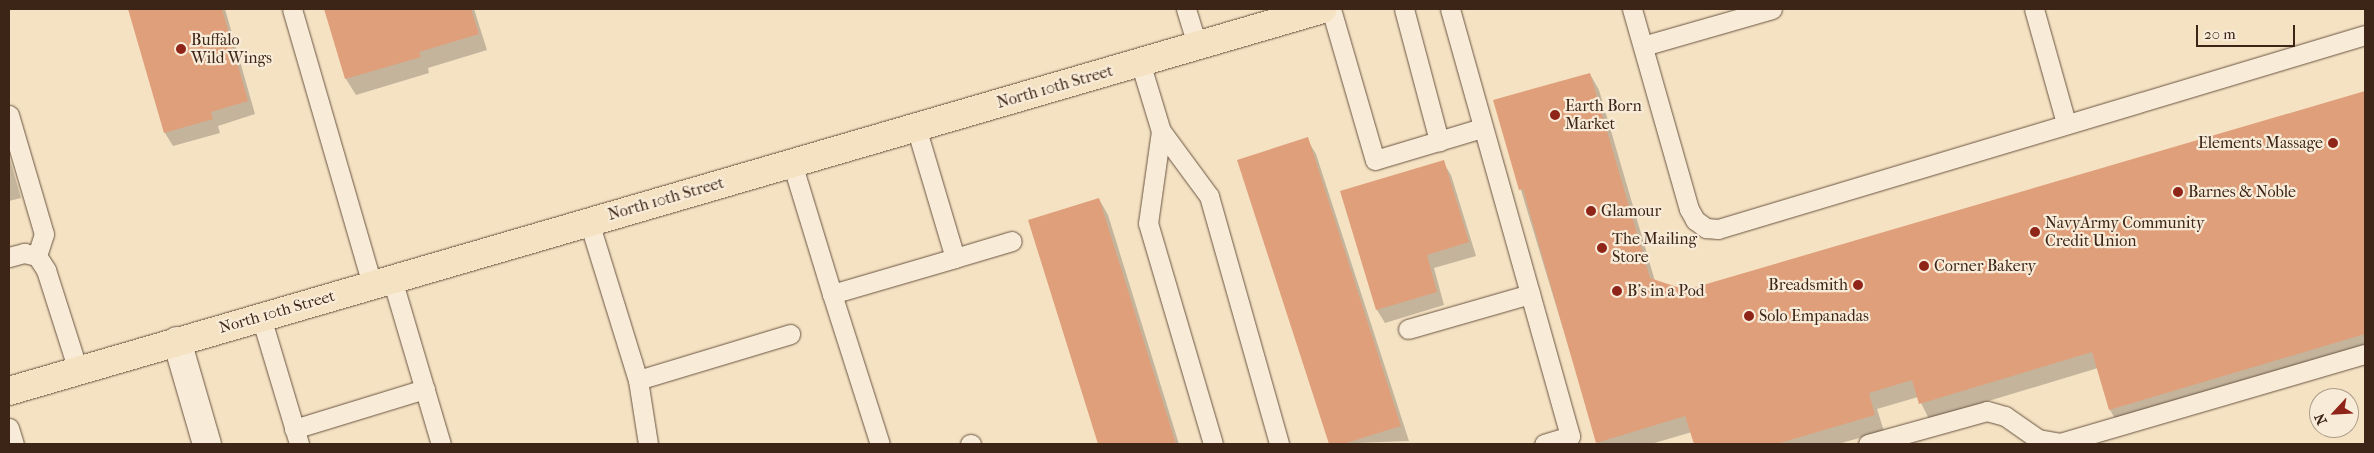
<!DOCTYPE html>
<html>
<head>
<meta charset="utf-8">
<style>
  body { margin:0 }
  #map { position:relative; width:2374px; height:453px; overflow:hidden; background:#f5e2c3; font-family:"IM FELL French Canon",serif }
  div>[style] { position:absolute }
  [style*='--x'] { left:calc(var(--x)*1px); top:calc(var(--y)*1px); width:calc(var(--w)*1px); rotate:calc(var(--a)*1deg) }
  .shadow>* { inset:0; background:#0003 }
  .building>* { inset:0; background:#e09f7b }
  .roads { filter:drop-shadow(0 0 1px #6a5441) drop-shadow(0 0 1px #6a5441) }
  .lane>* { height:19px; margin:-9.5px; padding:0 9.5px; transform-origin:9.5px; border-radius:9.5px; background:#f8ecd8 }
  .street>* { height:28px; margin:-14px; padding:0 14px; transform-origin:14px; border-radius:14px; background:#f8ecd8 }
  .primary>* { height:28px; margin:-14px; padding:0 14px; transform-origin:14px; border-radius:14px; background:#f5e2c3 }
  .dots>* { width:14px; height:14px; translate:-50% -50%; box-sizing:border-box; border:2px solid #f8ecd8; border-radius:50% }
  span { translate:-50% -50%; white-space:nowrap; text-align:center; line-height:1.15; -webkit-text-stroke:4.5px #f8ecd8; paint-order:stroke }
  .poi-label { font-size:16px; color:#3c2416 }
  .left { translate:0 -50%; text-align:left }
  .right { translate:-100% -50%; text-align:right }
  .street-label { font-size:16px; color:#3c2416 }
  .frame { position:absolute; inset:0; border:10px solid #3c2416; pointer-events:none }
  .north { position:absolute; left:2309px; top:388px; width:50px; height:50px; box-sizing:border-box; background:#f8ecd8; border:1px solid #ad9c8a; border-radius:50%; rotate:245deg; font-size:14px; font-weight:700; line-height:20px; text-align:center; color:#3c2416 }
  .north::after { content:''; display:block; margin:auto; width:18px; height:22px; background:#8f2418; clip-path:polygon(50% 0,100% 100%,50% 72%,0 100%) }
  .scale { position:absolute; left:2196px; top:25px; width:99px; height:22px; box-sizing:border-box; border:2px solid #3c2416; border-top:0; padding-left:6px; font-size:15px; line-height:18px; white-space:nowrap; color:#3c2416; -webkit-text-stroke:4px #f8ecd8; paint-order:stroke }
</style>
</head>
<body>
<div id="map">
  <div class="shadow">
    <i style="clip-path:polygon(129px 9px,225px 9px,255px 114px,218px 126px,220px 133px,173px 146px,165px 133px)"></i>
    <i style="clip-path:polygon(326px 9px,474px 9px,487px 50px,428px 68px,429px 73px,356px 95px,346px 79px)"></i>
    <i style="clip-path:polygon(1590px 74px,1599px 90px,1655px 281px,1686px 291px,2365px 92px,2365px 352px,2119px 425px,2110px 410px,2098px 368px,1929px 419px,1918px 397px,1877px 409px,1884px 431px,1838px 444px,1696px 444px,1692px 432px,1651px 444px,1598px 444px,1494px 101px)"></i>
    <i style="clip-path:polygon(1307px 139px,1316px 154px,1409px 441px,1331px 444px,1239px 160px)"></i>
    <i style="clip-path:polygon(9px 156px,21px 198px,9px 201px)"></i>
    <i style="clip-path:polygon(1443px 162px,1451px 175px,1476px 256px,1434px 268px,1444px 305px,1385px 323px,1377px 310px)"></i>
    <i style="clip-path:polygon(1099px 199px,1108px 215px,1179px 444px,1099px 444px,1030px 221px)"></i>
  </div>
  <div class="building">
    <i style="clip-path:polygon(128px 9px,222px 9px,248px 101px,211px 112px,213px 119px,164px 133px)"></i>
    <i style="clip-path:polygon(324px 9px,471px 9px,479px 34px,419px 52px,421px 57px,345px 79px)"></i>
    <i style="clip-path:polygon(1590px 73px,1650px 278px,1686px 290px,2365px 91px,2365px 334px,2109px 410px,2092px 352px,1919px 404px,1912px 380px,1869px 393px,1875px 415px,1776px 444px,1694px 444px,1685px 416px,1596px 443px,1523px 189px,1519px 190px,1493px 100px)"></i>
    <i style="clip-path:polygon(1308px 137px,1401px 426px,1343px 444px,1329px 444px,1237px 160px)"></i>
    <i style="clip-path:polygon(1444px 160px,1469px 242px,1427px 255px,1437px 292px,1376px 310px,1340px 191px)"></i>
    <i style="clip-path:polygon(1099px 198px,1176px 444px,1098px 444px,1028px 220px)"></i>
  </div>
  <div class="roads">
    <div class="lane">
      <i style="--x:292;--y:9;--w:287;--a:73.8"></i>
      <i style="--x:1186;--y:9;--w:38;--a:73"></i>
      <i style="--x:1331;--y:9;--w:157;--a:73.8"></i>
      <i style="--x:1375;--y:160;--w:112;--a:-16.7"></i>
      <i style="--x:1404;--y:9;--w:137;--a:75.1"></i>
      <i style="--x:1450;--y:9;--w:444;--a:74.3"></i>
      <i style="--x:1570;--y:436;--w:27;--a:163"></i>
      <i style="--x:1632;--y:9;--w:208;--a:74.1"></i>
      <i style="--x:1689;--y:209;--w:13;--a:61"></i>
      <i style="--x:1695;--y:220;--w:14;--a:36"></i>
      <i style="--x:1706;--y:228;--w:12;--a:5"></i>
      <i style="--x:1718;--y:229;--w:675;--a:-16.69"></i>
      <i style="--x:2034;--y:9;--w:118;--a:74.3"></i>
      <i style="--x:1643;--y:46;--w:134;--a:-16"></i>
      <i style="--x:1140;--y:62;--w:72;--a:73.1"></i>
      <i style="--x:1161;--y:131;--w:81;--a:53.6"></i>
      <i style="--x:1209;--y:196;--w:258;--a:74.2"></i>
      <i style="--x:9;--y:115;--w:124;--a:73.6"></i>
      <i style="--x:44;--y:234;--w:23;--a:108"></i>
      <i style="--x:1161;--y:131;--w:93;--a:98"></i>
      <i style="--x:1148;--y:223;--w:230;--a:73.6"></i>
      <i style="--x:792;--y:163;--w:137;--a:73"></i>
      <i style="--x:832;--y:294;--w:128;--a:-16.3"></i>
      <i style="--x:955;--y:258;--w:137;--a:-106.6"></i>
      <i style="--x:589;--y:222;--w:165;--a:72.8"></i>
      <i style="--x:638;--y:380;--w:159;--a:-16.8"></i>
      <i style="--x:9;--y:257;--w:16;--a:-15"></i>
      <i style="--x:24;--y:253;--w:13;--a:13"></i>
      <i style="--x:37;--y:256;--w:17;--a:57"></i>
      <i style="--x:46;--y:270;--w:105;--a:72.3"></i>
      <i style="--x:955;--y:258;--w:59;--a:-16.6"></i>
      <i style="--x:392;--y:279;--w:172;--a:73.5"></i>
      <i style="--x:832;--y:294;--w:157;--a:72.3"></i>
      <i style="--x:261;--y:317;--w:133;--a:73.3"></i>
      <i style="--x:1408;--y:329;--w:127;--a:-16"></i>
      <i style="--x:638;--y:380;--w:65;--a:81.1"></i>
      <i style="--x:9;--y:428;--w:17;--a:73"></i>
      <i style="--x:294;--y:429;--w:137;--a:-17"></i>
      <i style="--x:970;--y:444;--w:1;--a:0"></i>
      <i style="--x:1868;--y:444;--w:123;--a:-15.5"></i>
      <i style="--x:1987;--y:411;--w:19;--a:16"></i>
      <i style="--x:2005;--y:416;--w:40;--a:34.9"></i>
      <i style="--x:2038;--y:439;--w:22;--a:10"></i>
      <i style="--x:2060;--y:443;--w:318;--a:-16.3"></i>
    </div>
    <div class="street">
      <i style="--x:177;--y:341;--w:107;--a:73.8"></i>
    </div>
    <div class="primary">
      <i style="--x:9;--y:391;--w:1368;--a:-16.21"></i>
    </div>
  </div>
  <div class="dots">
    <i style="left:181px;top:49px;background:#8f2418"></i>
    <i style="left:1555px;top:115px;background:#8f2418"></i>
    <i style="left:2333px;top:143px;background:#8f2418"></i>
    <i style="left:2178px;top:192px;background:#8f2418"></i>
    <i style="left:1591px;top:211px;background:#8f2418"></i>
    <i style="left:2035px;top:232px;background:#8f2418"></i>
    <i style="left:1602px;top:248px;background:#8f2418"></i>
    <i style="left:1924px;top:266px;background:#8f2418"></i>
    <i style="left:1858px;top:285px;background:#8f2418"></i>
    <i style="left:1617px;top:291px;background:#8f2418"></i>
    <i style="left:1749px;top:316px;background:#8f2418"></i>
  </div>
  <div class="poi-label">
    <span class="left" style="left:191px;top:49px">Buffalo<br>Wild Wings</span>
    <span class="left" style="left:1565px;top:115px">Earth Born<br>Market</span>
    <span class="right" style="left:2323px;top:143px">Elements Massage</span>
    <span class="left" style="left:2188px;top:192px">Barnes &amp; Noble</span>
    <span class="left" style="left:1601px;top:211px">Glamour</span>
    <span class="left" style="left:2045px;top:232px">NavyArmy Community<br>Credit Union</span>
    <span class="left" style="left:1612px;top:248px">The Mailing<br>Store</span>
    <span class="left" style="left:1934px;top:266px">Corner Bakery</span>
    <span class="right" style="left:1848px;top:285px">Breadsmith</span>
    <span class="left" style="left:1627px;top:291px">B's in a Pod</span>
    <span class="left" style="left:1759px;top:316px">Solo Empanadas</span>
  </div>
  <div class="street-label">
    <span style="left:1055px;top:87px;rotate:-16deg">North 10th Street</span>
    <span style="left:666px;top:199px;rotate:-16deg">North 10th Street</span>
    <span style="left:277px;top:312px;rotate:-16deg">North 10th Street</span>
  </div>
  <div class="frame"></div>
  <div class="north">N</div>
  <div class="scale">20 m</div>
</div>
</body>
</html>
